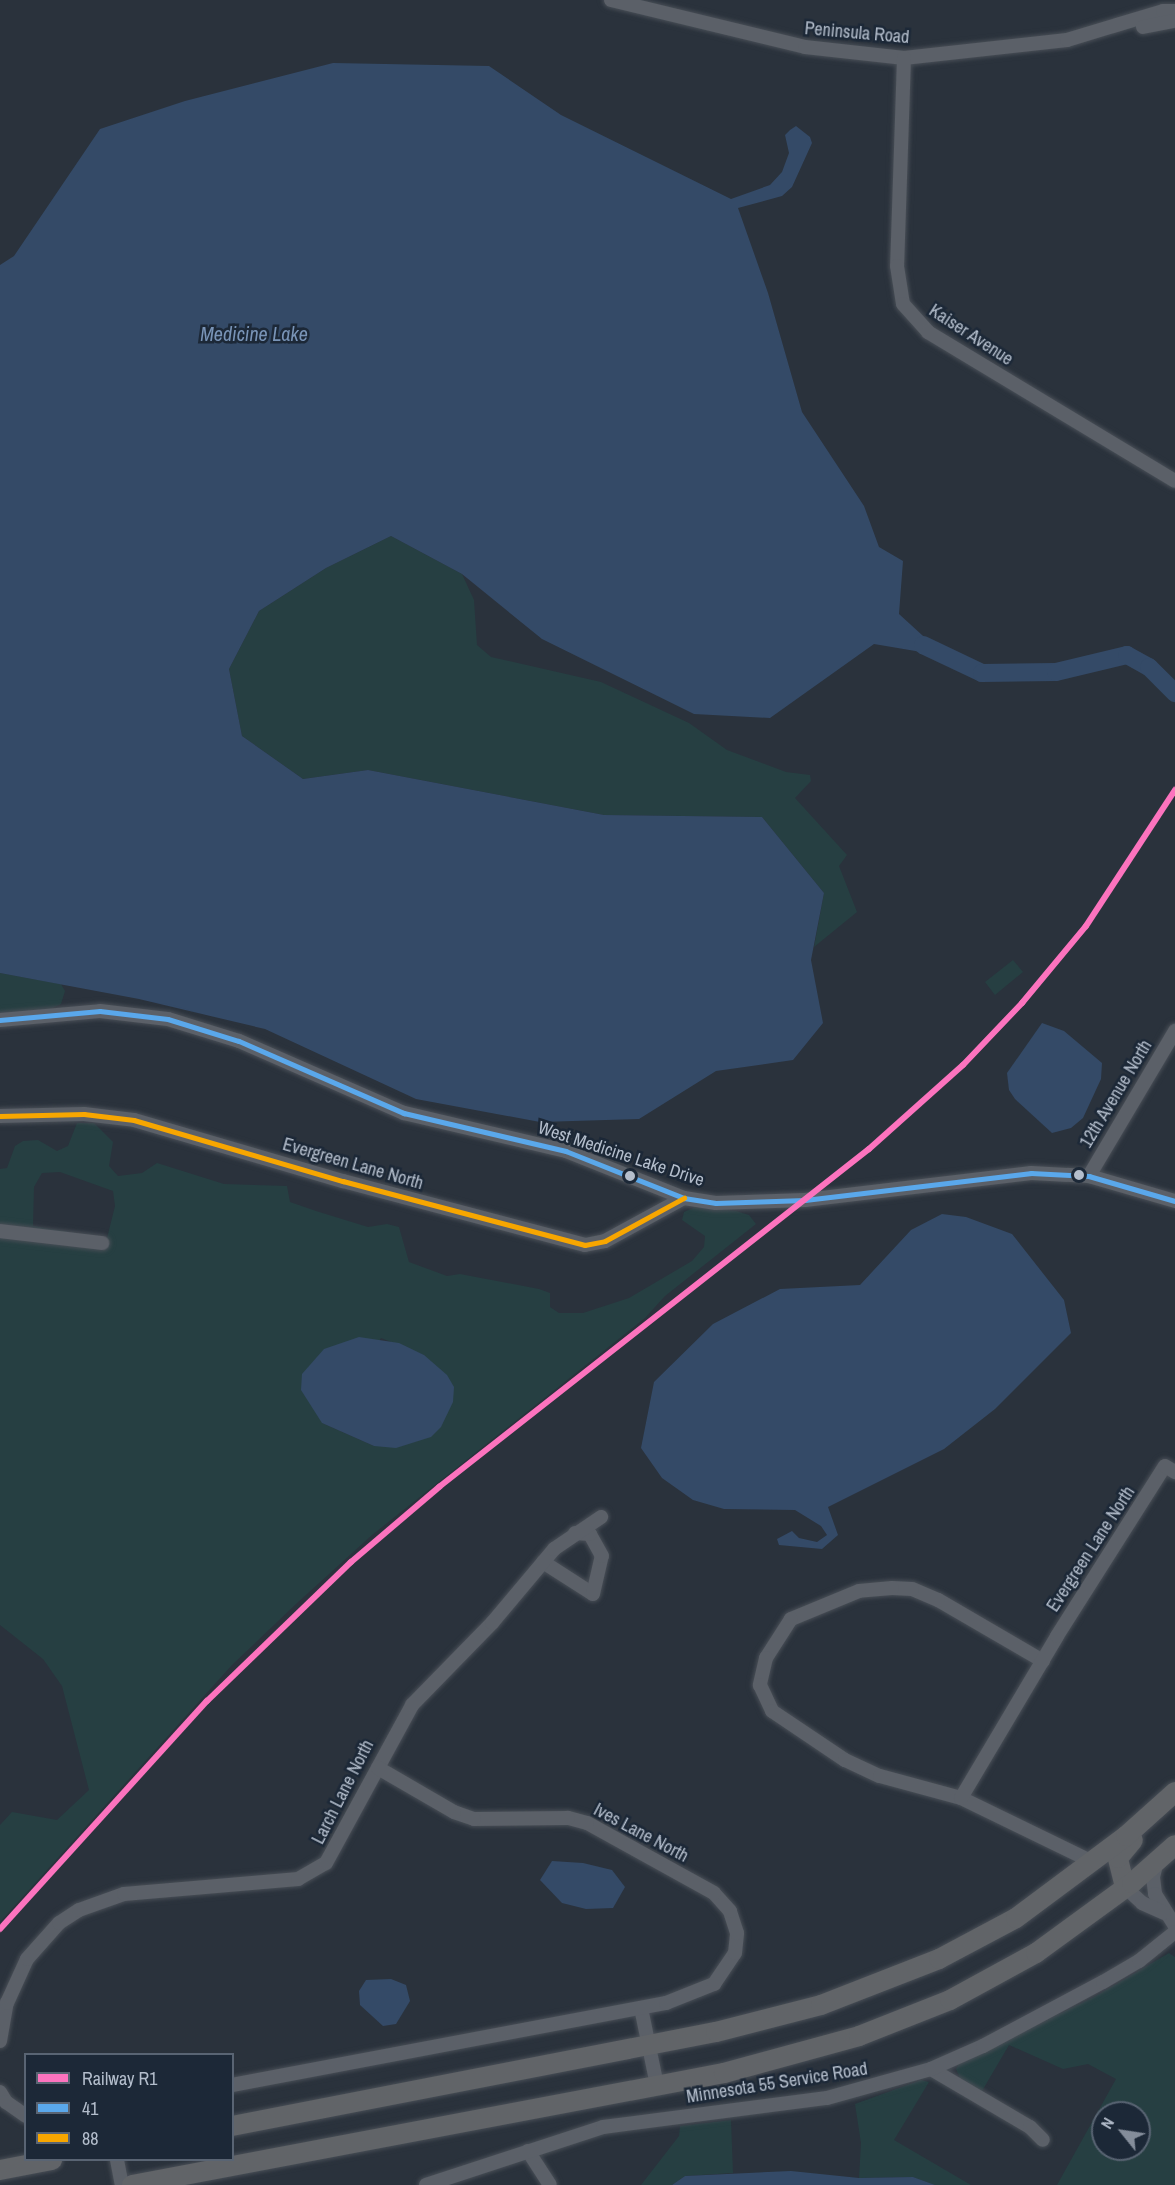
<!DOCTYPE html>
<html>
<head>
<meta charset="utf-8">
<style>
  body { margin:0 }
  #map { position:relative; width:1175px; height:2185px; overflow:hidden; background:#2a323c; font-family:"Archivo Narrow",sans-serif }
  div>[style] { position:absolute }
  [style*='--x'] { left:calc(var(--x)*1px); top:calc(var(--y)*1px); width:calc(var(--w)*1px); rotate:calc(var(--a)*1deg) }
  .green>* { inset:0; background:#263f42 }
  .water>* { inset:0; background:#344a67 }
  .river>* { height:18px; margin:-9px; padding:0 9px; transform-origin:9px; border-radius:9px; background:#344a67 }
  .roads { filter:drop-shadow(0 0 2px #484e56) drop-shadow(0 0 2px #484e56) }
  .minor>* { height:14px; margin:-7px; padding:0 7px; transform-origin:7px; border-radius:7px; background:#5b6068 }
  .highway>* { height:20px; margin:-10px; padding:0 10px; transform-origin:10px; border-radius:10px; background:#616468 }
  .bus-1>* { height:4.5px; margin:-2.25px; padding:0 2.25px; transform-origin:2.25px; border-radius:2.25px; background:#5aa8eb }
  .bus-2>* { height:4.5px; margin:-2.25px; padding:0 2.25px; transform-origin:2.25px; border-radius:2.25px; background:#f7a600 }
  .rail-1>* { height:6px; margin:-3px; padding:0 3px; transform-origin:3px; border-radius:3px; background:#fc73be }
  .dots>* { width:16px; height:16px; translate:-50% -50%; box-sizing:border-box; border:3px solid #1c2837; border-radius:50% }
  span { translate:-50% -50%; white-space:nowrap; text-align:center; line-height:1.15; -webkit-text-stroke:5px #1c2837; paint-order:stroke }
  .street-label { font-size:18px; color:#b4becc }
  .water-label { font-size:20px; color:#7994b7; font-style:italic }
  .legend { position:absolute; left:24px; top:2053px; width:210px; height:108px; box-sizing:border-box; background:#1c2837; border:2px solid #596473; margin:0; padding:8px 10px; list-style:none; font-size:18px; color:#b4becc }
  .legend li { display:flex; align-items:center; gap:12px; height:30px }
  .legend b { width:30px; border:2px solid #596473 }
  .north { position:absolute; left:1091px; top:2101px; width:60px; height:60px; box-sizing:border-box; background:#1c2837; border:2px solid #596473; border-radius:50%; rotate:300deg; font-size:16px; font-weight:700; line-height:24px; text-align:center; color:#b4becc }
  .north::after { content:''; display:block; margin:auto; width:21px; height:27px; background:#848d9a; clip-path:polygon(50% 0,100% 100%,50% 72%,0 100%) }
</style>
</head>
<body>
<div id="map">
  <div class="green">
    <i style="clip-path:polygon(391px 536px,462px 574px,474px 600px,477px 645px,491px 657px,601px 682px,689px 723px,727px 750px,786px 772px,810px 775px,811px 781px,795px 798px,847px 855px,839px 866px,857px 912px,814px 947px,824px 893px,762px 817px,604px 815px,368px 770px,303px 779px,242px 736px,229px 669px,259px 611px,326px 568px)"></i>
    <i style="clip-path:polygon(1013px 960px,1023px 972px,995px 995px,985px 982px)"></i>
    <i style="clip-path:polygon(0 973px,61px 984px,65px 991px,61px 1004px,48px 1010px,0 1013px)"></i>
    <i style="clip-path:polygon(evenodd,77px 1123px,94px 1123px,113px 1142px,109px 1166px,118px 1176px,142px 1173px,157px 1163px,224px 1184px,287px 1186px,290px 1202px,316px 1211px,368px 1227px,387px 1224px,399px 1227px,409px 1262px,447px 1276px,460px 1274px,539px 1289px,550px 1293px,550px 1307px,559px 1313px,583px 1313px,629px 1298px,692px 1261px,704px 1247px,705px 1236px,682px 1220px,684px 1212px,695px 1207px,736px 1211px,749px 1215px,756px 1224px,665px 1296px,645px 1318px,372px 1535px,296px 1604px,232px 1665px,0 1922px,0 1825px,12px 1812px,57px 1820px,89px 1790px,62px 1686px,43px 1659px,0 1625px,0 1169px,7px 1168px,15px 1146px,23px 1141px,38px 1140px,57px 1151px,68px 1146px,77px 1123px,60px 1172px,113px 1191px,115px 1206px,107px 1238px,33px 1226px,34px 1187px,42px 1173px,60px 1172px,77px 1123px,381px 1338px,424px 1355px,374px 1446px,322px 1423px,381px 1338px)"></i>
    <i style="clip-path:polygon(evenodd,1169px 1953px,1175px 1957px,1175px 2185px,1057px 2185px,1116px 2079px,1088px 2064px,1063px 2069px,1009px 2045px,982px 2091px,960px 2078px,956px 2069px,960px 2062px,1094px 1997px,1169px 1953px,1103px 2113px,1139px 2113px,1139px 2149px,1103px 2149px,1103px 2113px)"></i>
    <i style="clip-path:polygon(921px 2080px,929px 2082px,894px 2140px,971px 2185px,935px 2185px,913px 2177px,859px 2178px,861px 2143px,855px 2104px)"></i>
    <i style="clip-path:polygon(731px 2120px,733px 2173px,685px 2176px,672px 2185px,641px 2185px,679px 2136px,680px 2126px)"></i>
  </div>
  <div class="water">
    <i style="clip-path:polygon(333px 63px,489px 66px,561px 115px,731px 199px,770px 185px,782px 172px,789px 153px,785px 135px,790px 130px,796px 126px,810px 137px,812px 143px,792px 187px,782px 196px,738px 208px,768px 293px,802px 412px,864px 506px,879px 547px,903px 561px,899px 614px,945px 656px,874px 644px,770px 718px,694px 714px,542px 639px,462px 574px,391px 536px,326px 568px,259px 611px,229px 669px,242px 736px,303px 779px,368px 770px,604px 815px,762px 817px,824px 893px,811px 960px,823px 1023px,793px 1060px,716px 1071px,639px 1119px,540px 1122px,416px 1099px,265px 1029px,139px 999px,0 973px,0 265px,14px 256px,100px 129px,185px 101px)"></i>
    <i style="clip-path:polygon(1042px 1023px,1064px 1031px,1102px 1063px,1101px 1079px,1083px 1118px,1071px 1128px,1052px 1133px,1015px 1099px,1009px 1090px,1007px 1073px)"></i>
    <i style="clip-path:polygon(942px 1214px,966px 1217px,1012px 1234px,1064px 1300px,1071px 1333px,995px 1409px,944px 1449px,828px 1507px,838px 1535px,822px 1549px,779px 1545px,777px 1539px,792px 1531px,799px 1538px,817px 1542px,827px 1535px,821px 1526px,795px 1510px,724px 1509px,693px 1500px,662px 1478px,641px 1448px,654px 1382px,713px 1324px,780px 1289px,860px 1285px,911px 1230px)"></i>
    <i style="clip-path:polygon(359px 1337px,399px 1343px,424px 1355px,447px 1375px,454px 1387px,453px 1402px,441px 1427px,431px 1437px,396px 1448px,374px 1446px,322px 1423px,301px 1390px,302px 1374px,324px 1349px)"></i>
    <i style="clip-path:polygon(552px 1861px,583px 1863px,612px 1870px,625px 1887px,613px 1908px,586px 1909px,562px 1903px,540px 1880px)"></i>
    <i style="clip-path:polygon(391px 1979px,406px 1985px,410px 2001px,396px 2024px,383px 2026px,360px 2005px,359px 1991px,366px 1980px)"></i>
    <i style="clip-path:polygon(791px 2171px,859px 2178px,913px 2177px,935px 2185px,672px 2185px,685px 2176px)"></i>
  </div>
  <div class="river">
    <i style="--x:923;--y:645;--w:65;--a:25.4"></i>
    <i style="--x:982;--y:673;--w:74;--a:-0.8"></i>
    <i style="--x:1056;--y:672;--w:73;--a:-13.5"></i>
    <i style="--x:1127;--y:655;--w:25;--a:29"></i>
    <i style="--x:1149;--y:667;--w:37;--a:45"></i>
  </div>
  <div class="roads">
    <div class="minor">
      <i style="--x:611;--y:0;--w:200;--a:13.6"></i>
      <i style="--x:805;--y:47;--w:100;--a:6.3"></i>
      <i style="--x:904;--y:58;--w:164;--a:-6.3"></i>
      <i style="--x:1067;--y:40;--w:100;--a:-16.8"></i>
      <i style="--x:1163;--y:11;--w:12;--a:0"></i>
      <i style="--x:1143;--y:27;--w:33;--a:-11"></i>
      <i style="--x:904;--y:58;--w:208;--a:91.9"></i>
      <i style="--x:897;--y:266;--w:38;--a:81"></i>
      <i style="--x:903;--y:304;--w:38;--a:48"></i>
      <i style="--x:928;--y:332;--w:288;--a:31.1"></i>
      <i style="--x:0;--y:1020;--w:100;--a:-5.1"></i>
      <i style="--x:100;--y:1011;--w:68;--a:6.7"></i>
      <i style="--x:168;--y:1019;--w:74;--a:17.2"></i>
      <i style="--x:239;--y:1041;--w:180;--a:23.6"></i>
      <i style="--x:404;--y:1113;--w:166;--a:13.2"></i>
      <i style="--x:566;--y:1151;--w:127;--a:21.7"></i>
      <i style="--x:684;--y:1198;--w:32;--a:9"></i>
      <i style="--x:716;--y:1203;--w:89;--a:-1.9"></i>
      <i style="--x:805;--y:1200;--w:228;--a:-6.8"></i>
      <i style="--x:1031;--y:1173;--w:58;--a:3"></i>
      <i style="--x:1089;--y:1176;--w:90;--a:16.2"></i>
      <i style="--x:0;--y:1116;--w:84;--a:-1.4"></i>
      <i style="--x:84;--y:1114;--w:50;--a:6.8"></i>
      <i style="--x:134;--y:1120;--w:218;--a:16.3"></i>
      <i style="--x:343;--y:1181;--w:250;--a:14.8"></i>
      <i style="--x:585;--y:1245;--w:20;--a:-11"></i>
      <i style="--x:605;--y:1241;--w:90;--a:-28.6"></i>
      <i style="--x:1089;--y:1176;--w:169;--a:-59.3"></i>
      <i style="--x:0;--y:1231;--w:103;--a:6.7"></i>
      <i style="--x:543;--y:1562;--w:59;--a:32.6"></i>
      <i style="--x:593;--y:1594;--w:39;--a:-77"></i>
      <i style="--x:602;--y:1556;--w:25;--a:-119"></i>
      <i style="--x:590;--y:1534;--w:15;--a:-176"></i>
      <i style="--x:1043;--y:1661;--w:121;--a:-149.8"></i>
      <i style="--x:938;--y:1600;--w:28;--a:-157"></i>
      <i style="--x:912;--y:1589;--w:20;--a:-177"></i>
      <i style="--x:892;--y:1588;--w:33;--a:175"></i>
      <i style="--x:859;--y:1591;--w:74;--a:157.6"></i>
      <i style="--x:791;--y:1619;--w:46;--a:122.7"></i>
      <i style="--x:766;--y:1658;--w:28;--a:103"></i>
      <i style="--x:760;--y:1685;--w:29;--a:65"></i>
      <i style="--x:772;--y:1711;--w:88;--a:33.9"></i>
      <i style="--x:845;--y:1760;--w:38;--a:25"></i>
      <i style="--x:880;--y:1776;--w:84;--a:15.2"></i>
      <i style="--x:961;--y:1798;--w:147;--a:25.9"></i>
      <i style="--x:961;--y:1798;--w:188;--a:-59.3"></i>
      <i style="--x:1057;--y:1636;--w:201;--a:-57.6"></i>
      <i style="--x:1165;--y:1466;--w:12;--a:31"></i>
      <i style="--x:1157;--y:1861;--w:16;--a:104"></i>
      <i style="--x:1153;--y:1877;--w:17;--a:83"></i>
      <i style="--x:1155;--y:1894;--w:38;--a:58"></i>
      <i style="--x:1125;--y:1887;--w:23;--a:43"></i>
      <i style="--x:1142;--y:1903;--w:24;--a:24"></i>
      <i style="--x:641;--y:2008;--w:79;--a:78.3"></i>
      <i style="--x:0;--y:2041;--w:39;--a:-80"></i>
      <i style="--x:7;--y:2003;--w:48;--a:-65.6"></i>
      <i style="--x:27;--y:1959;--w:48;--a:-48.4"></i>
      <i style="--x:59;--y:1923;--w:24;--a:-33"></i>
      <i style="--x:79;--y:1910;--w:48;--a:-19.6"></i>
      <i style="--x:124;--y:1894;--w:175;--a:-4.9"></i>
      <i style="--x:298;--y:1879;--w:32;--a:-30"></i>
      <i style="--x:326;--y:1863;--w:180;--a:-61.4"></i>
      <i style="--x:412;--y:1705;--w:115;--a:-45.7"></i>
      <i style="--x:492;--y:1623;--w:97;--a:-50"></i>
      <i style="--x:554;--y:1549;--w:57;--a:-34.2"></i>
      <i style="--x:931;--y:2069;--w:115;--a:30.4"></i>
      <i style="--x:1030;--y:2127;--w:18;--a:45"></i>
      <i style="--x:232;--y:2085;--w:442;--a:-10.7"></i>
      <i style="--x:666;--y:2003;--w:52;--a:-21.6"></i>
      <i style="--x:714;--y:1984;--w:37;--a:-56"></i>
      <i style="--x:735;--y:1953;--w:20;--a:-84"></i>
      <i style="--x:737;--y:1933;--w:23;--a:-108"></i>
      <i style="--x:730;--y:1911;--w:24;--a:-132"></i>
      <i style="--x:714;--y:1893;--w:145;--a:-151.1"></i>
      <i style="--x:587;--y:1823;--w:20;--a:-165"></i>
      <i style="--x:568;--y:1818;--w:94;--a:179.4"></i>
      <i style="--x:474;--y:1819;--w:21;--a:-161"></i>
      <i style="--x:454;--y:1812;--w:88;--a:-149.9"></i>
      <i style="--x:0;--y:2092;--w:12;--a:59"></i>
      <i style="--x:6;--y:2102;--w:24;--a:35"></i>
      <i style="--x:528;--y:2151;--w:40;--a:57.1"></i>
      <i style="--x:117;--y:2160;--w:25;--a:79"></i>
      <i style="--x:426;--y:2185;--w:186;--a:-18.1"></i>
      <i style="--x:603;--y:2127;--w:226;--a:-7.4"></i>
      <i style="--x:827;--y:2098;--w:108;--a:-15.6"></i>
      <i style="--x:931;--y:2069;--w:57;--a:-23.9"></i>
      <i style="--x:983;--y:2046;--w:136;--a:-28.1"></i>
      <i style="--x:1103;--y:1982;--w:42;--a:-30.3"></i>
      <i style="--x:1139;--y:1961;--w:46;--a:-38.9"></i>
    </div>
    <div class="highway">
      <i style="--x:1125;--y:1887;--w:30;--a:-104"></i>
      <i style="--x:1118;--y:1858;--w:23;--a:-50"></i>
      <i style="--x:232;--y:2126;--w:493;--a:-11"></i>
      <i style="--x:716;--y:2032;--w:108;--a:-14.4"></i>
      <i style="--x:821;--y:2005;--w:127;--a:-21.3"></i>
      <i style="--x:939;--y:1959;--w:87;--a:-28"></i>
      <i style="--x:1016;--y:1918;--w:137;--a:-36.7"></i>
      <i style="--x:1126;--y:1836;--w:66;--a:-41.9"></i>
      <i style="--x:0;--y:2170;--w:53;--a:-10.9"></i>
      <i style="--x:132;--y:2185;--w:603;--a:-10.71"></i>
      <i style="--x:724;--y:2073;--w:140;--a:-15.3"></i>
      <i style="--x:859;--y:2036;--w:98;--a:-21.6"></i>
      <i style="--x:950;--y:2000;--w:98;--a:-28.7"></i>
      <i style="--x:1036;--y:1953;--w:119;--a:-36.1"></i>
      <i style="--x:1132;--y:1883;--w:57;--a:-41.5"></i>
    </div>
  </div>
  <div class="bus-1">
    <i style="--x:0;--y:1020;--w:100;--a:-5.1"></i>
    <i style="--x:100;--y:1011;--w:68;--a:6.7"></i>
    <i style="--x:168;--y:1019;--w:74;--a:17.2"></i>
    <i style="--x:239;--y:1041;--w:180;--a:23.6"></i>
    <i style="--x:404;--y:1113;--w:166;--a:13.2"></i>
    <i style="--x:566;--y:1151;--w:127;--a:21.7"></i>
    <i style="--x:684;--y:1198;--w:32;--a:9"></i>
    <i style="--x:716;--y:1203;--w:89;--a:-1.9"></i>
    <i style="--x:805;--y:1200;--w:228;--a:-6.8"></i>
    <i style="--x:1031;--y:1173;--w:58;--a:3"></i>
    <i style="--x:1089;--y:1176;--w:90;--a:16.2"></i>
  </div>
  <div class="bus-2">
    <i style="--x:0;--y:1116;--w:84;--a:-1.4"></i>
    <i style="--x:84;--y:1114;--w:50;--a:6.8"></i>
    <i style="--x:134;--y:1120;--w:218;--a:16.3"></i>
    <i style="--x:343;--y:1181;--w:250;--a:14.8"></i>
    <i style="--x:585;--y:1245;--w:20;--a:-11"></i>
    <i style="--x:605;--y:1241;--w:90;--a:-28.6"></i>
  </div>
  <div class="rail-1">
    <i style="--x:0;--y:1929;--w:308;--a:-47.8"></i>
    <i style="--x:207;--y:1701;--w:200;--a:-44"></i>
    <i style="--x:351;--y:1562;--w:116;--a:-40.4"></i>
    <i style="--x:439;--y:1487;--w:547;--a:-38.17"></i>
    <i style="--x:869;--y:1149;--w:126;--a:-41.8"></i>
    <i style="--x:963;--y:1065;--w:86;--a:-46.4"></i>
    <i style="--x:1022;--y:1003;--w:100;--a:-50.3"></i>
    <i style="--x:1086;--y:926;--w:163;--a:-56.8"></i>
  </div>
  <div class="dots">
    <i style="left:1079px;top:1175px;background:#b4becc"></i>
    <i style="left:630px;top:1176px;background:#b4becc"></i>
  </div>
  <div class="street-label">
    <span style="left:857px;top:33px;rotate:5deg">Peninsula Road</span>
    <span style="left:971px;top:335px;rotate:33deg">Kaiser Avenue</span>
    <span style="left:1116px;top:1094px;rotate:-59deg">12th Avenue North</span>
    <span style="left:621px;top:1154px;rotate:18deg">West Medicine Lake Drive</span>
    <span style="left:353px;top:1164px;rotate:16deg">Evergreen Lane North</span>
    <span style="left:1091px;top:1549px;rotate:-57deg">Evergreen Lane North</span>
    <span style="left:343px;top:1792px;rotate:-63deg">Larch Lane North</span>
    <span style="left:641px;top:1833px;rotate:28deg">Ives Lane North</span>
    <span style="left:777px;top:2083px;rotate:-9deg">Minnesota 55 Service Road</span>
  </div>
  <div class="water-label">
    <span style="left:254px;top:333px">Medicine Lake</span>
  </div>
  <ul class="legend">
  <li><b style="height:8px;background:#fc73be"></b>Railway R1</li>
  <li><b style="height:8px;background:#5aa8eb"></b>41</li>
  <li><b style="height:8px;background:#f7a600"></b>88</li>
  </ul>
  <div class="north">N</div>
</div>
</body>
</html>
